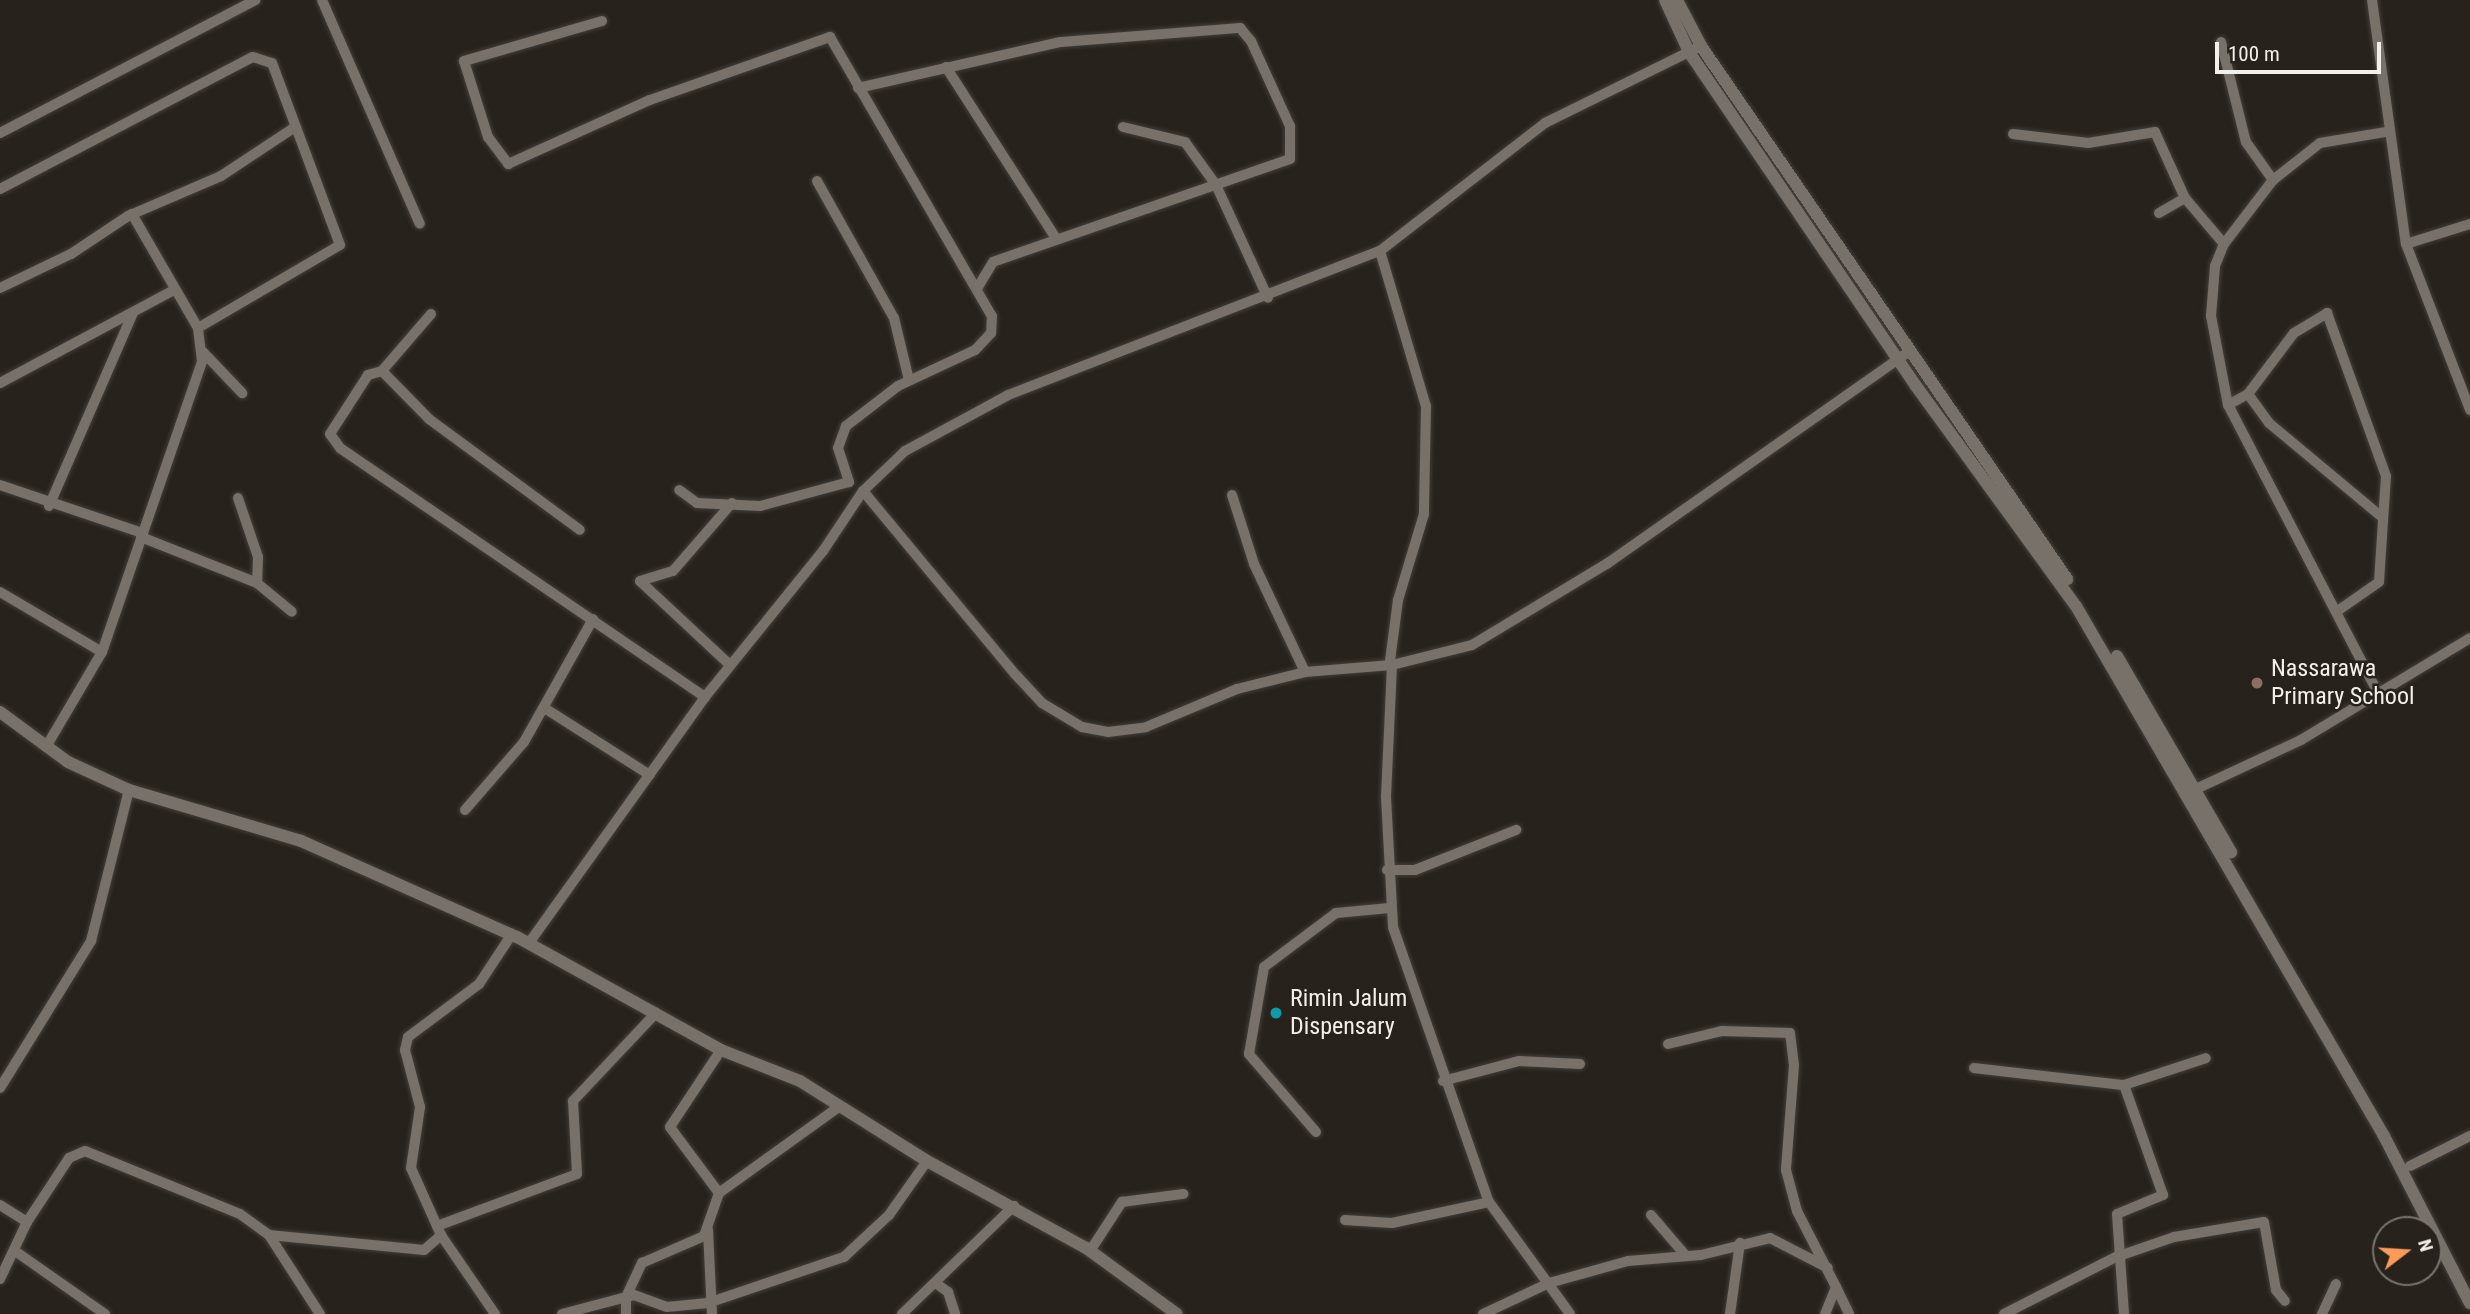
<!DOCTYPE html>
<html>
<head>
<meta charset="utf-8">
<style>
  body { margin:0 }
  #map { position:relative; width:2470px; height:1314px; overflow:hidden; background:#27221c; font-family:"Roboto Condensed",sans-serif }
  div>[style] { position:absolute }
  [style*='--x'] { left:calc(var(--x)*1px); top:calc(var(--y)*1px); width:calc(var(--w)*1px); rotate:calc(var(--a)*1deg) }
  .roads { filter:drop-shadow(0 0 2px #423e39) drop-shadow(0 0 2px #423e39) }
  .minor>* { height:10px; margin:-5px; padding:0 5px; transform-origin:5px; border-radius:5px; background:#77716a }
  .tertiary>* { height:12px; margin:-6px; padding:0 6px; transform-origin:6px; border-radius:6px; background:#77716a }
  .dots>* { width:19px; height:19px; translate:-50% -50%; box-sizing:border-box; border:4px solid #27221c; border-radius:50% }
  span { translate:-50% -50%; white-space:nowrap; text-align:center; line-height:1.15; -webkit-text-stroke:5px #27221c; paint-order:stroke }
  .poi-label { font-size:24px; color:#f3efeb }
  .left { translate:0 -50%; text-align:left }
  .north { position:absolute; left:2372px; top:1216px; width:70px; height:70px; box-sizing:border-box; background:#27221c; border:2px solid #79746f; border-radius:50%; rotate:73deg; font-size:19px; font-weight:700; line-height:28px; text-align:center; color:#f3efeb }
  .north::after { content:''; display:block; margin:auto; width:24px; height:32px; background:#ff9b5a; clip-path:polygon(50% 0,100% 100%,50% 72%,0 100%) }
  .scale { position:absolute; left:2215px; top:42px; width:166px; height:32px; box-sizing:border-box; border:4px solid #f3efeb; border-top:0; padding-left:9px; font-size:21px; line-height:24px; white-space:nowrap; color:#f3efeb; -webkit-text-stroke:5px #27221c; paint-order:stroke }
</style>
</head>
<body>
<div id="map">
  <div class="roads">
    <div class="minor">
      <i style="--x:322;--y:0;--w:244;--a:66.4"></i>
      <i style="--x:2372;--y:0;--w:246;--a:82.1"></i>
      <i style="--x:2406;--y:244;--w:178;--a:68.9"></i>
      <i style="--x:602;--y:21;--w:144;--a:163.8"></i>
      <i style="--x:464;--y:61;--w:80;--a:72.5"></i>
      <i style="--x:488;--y:137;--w:34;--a:53"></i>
      <i style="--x:508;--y:164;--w:156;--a:-24.3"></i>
      <i style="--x:650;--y:100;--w:191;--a:-19.3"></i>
      <i style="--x:830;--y:37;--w:323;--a:59.9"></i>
      <i style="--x:992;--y:316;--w:17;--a:93"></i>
      <i style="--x:991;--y:333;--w:23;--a:133"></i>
      <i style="--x:975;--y:350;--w:85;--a:154.9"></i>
      <i style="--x:898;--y:386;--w:66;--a:142.4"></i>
      <i style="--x:846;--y:426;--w:23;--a:110"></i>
      <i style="--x:838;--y:448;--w:36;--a:72"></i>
      <i style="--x:849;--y:482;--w:92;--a:164.9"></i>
      <i style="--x:760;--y:506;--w:63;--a:-177.3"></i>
      <i style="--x:697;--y:503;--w:22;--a:-144"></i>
      <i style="--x:2221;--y:42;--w:103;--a:76"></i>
      <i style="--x:2246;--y:142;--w:47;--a:54.6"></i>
      <i style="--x:946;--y:67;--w:202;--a:57.3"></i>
      <i style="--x:858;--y:88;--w:208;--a:-12.8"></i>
      <i style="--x:1061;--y:42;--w:180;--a:-4.5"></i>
      <i style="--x:1240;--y:28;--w:17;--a:50"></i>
      <i style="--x:1251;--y:41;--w:94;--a:65.4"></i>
      <i style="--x:1290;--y:126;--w:33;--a:90"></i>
      <i style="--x:1290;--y:159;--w:314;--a:160.9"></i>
      <i style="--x:993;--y:262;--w:31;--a:121"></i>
      <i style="--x:1123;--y:127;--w:64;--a:13.6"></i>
      <i style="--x:1185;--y:142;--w:53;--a:54.2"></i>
      <i style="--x:1216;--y:185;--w:124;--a:65.3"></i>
      <i style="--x:0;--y:133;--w:288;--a:-27.5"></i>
      <i style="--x:2013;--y:134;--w:76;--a:6.8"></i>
      <i style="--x:2088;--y:143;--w:68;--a:-9.3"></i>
      <i style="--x:2155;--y:132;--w:72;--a:65.6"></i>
      <i style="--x:2185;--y:198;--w:60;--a:49.7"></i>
      <i style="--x:817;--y:181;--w:157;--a:60.7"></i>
      <i style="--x:894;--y:318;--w:64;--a:76.4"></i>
      <i style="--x:0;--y:189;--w:285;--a:-27.6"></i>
      <i style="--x:253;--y:57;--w:20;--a:18"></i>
      <i style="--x:272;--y:63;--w:194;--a:69.5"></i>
      <i style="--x:340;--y:245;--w:164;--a:149.7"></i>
      <i style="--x:2159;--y:213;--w:30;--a:-30"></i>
      <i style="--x:2406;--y:244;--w:67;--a:-17.4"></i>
      <i style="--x:1380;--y:251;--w:162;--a:73.5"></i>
      <i style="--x:1426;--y:406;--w:108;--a:91.1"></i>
      <i style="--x:1424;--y:514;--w:90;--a:106.8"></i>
      <i style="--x:1398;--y:600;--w:62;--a:97.5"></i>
      <i style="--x:0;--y:288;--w:79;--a:-25.6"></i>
      <i style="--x:71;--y:254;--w:69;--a:-33.7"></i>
      <i style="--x:128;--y:216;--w:101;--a:-23.3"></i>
      <i style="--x:221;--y:176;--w:85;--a:-33.5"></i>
      <i style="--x:431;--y:314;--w:75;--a:130.7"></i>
      <i style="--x:382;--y:371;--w:15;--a:164"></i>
      <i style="--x:368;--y:375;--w:70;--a:122.8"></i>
      <i style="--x:330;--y:434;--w:17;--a:54"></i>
      <i style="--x:340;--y:448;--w:442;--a:34.3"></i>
      <i style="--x:203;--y:352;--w:57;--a:46.4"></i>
      <i style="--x:382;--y:371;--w:67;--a:45.6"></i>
      <i style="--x:429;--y:419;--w:187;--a:36.3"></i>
      <i style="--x:0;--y:383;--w:197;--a:-28.1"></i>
      <i style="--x:2248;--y:394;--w:36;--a:54"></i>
      <i style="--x:2269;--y:423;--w:148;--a:39.8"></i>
      <i style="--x:2228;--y:405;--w:23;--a:-29"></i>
      <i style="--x:2248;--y:394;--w:76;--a:-53"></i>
      <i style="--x:2294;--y:333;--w:39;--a:-31"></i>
      <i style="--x:2327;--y:313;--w:173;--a:70.1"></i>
      <i style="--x:2386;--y:476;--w:106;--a:93.8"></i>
      <i style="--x:2379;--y:582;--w:52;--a:145.1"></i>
      <i style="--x:0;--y:485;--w:151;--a:18.6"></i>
      <i style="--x:863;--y:491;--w:239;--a:50.3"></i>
      <i style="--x:1016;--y:675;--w:38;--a:47"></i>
      <i style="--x:1042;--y:703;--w:47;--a:31"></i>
      <i style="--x:1082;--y:727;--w:26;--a:11"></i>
      <i style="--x:1108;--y:732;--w:38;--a:-7"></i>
      <i style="--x:1146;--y:727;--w:99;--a:-22.7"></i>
      <i style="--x:1237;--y:689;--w:70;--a:-14"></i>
      <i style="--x:1232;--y:495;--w:72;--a:72.3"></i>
      <i style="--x:1254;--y:564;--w:119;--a:64.7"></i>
      <i style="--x:1305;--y:672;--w:87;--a:-4.6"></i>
      <i style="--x:1392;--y:665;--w:132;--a:92.6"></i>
      <i style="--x:1386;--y:797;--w:130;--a:86.9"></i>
      <i style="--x:1393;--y:927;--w:291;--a:70.8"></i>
      <i style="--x:1489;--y:1202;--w:138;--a:54.1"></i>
      <i style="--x:238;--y:498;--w:62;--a:71.3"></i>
      <i style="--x:258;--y:557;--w:26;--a:92"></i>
      <i style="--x:49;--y:506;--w:210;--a:-66.5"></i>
      <i style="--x:141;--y:537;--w:125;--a:21.6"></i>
      <i style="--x:257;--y:583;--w:45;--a:39.6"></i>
      <i style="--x:0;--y:592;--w:118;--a:30.5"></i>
      <i style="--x:730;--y:665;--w:123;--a:-137"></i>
      <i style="--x:640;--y:581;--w:34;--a:-17"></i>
      <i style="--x:673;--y:571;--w:90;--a:-49.1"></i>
      <i style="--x:1392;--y:665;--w:82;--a:-14"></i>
      <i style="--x:1472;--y:645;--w:159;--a:-31.1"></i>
      <i style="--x:1608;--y:563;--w:367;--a:-35.1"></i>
      <i style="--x:2377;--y:691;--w:322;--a:-117.5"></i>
      <i style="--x:2228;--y:405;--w:91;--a:-100.8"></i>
      <i style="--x:2211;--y:316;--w:50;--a:-85.4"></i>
      <i style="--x:2215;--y:266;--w:24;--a:-68"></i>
      <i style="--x:2224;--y:244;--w:81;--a:-52.6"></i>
      <i style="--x:2273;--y:180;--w:60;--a:-38.2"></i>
      <i style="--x:2320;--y:143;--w:67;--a:-9.5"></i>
      <i style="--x:546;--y:709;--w:123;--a:32.4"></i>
      <i style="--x:46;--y:747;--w:110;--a:-59.5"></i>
      <i style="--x:102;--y:652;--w:308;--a:-71"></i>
      <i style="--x:202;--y:361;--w:33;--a:-97"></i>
      <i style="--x:198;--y:328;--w:132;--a:-120.1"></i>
      <i style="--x:2198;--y:788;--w:114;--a:-25"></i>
      <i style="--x:2301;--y:740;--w:197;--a:-31.1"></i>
      <i style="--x:465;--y:810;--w:90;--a:-49.1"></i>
      <i style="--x:524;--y:742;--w:141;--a:-60.7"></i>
      <i style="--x:1387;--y:870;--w:28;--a:0"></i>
      <i style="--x:1415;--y:870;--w:109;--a:-21.6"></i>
      <i style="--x:529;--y:943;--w:302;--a:-54.4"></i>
      <i style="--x:705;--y:697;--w:188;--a:-51.1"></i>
      <i style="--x:823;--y:551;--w:72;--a:-56.3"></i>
      <i style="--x:863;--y:491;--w:58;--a:-43.6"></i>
      <i style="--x:905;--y:451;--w:117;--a:-28.5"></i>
      <i style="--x:1008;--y:395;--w:399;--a:-21.2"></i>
      <i style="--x:1380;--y:251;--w:209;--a:-37.8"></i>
      <i style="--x:1545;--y:123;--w:174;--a:-26.3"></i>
      <i style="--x:1668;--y:1044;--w:56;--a:-13.5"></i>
      <i style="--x:1722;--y:1031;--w:68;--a:1.7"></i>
      <i style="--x:1790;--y:1033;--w:32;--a:83"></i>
      <i style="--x:1794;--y:1065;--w:105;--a:94.4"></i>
      <i style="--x:1786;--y:1170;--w:42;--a:75"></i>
      <i style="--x:1797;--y:1211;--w:85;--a:62.8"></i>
      <i style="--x:1836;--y:1287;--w:29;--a:112"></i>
      <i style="--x:1974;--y:1068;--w:151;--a:6.5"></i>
      <i style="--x:1443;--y:1081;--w:79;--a:-14.7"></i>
      <i style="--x:1519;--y:1061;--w:61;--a:2.8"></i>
      <i style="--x:0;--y:1088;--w:173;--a:-58.2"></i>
      <i style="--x:91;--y:941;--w:156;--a:-75.9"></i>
      <i style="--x:1316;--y:1132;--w:103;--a:-130.7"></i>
      <i style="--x:1249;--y:1054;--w:88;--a:-80.2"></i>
      <i style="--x:1264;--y:967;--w:90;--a:-36.9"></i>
      <i style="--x:1336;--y:913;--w:54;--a:-5.3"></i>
      <i style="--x:2410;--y:1166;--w:67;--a:-26.6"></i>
      <i style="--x:719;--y:1193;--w:149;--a:-35.7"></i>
      <i style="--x:0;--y:1205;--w:32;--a:32"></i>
      <i style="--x:1651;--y:1215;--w:54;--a:49.5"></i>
      <i style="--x:1345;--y:1220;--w:47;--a:3.7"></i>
      <i style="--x:1392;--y:1223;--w:99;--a:-12.2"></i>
      <i style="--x:437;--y:1226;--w:149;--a:-20.4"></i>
      <i style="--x:577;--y:1174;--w:73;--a:-93.1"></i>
      <i style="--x:573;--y:1101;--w:121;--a:-46.7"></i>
      <i style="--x:708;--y:1230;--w:84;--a:87.3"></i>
      <i style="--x:269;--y:1235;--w:156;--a:5.5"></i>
      <i style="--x:424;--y:1250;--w:23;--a:-41"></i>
      <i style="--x:15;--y:1251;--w:110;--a:35"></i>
      <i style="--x:1090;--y:1251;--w:59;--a:-56.9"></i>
      <i style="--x:1122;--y:1202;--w:62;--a:-7.5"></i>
      <i style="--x:0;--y:1279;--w:63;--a:-64.7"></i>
      <i style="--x:27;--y:1222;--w:77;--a:-56.7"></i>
      <i style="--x:69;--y:1158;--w:17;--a:-24"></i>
      <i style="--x:85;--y:1151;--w:167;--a:22.1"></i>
      <i style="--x:240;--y:1214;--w:36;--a:36"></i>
      <i style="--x:269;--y:1235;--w:94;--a:57.2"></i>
      <i style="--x:937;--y:1284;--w:14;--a:36"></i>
      <i style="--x:948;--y:1292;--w:23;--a:72"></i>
      <i style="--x:1836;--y:1287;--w:30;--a:64"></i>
      <i style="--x:495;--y:1314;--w:96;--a:-124.4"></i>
      <i style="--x:441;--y:1235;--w:73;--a:-114.1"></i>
      <i style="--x:411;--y:1168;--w:62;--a:-81.6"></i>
      <i style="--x:420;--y:1107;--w:59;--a:-104.7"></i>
      <i style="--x:405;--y:1050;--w:13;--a:-77"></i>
      <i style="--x:408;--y:1037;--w:89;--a:-36.7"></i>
      <i style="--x:479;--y:984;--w:60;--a:-56.6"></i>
      <i style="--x:562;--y:1314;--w:74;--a:-14.8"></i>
      <i style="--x:634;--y:1295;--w:35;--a:20"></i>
      <i style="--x:667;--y:1307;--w:41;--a:-5.6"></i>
      <i style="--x:708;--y:1303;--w:144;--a:-18.7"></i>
      <i style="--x:844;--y:1257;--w:62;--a:-43"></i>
      <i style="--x:889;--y:1215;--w:66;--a:-54.9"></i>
      <i style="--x:626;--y:1314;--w:17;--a:-90"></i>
      <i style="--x:626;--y:1297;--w:38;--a:-65"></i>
      <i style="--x:642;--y:1263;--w:68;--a:-23.5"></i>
      <i style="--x:704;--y:1236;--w:46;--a:-70.8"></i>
      <i style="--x:719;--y:1193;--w:82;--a:-126.6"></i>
      <i style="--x:670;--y:1127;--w:92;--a:-56.5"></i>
      <i style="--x:902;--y:1314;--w:156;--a:-44"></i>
      <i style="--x:1483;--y:1314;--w:73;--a:-25.2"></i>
      <i style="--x:1549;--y:1283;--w:82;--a:-15.6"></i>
      <i style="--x:1628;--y:1261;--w:73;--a:-4.7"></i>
      <i style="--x:1701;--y:1255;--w:71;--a:-13.8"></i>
      <i style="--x:1770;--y:1238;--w:65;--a:27.3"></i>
      <i style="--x:1730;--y:1314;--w:72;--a:-82"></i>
      <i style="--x:2004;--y:1314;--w:126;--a:-27"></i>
      <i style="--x:2116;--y:1257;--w:61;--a:-19"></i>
      <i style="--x:2174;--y:1237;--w:91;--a:-9.5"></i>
      <i style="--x:2264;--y:1222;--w:69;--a:80"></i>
      <i style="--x:2276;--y:1290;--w:14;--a:51"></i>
      <i style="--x:2124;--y:1314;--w:100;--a:-94"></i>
      <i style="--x:2117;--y:1214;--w:50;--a:-22.4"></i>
      <i style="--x:2163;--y:1195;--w:117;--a:-109.5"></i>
      <i style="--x:2124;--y:1085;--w:86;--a:-18.2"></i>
      <i style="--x:2322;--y:1314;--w:33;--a:-65"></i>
    </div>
    <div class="tertiary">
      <i style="--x:1665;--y:0;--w:57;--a:65.2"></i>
      <i style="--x:1689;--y:52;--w:404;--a:55.8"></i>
      <i style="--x:1916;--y:386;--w:272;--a:54"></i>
      <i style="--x:2076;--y:606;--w:613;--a:59.84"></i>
      <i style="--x:2384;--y:1136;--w:188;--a:62.8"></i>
      <i style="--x:1677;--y:0;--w:52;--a:62.4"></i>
      <i style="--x:1701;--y:46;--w:647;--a:55.52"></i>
      <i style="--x:2117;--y:656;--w:227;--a:59.8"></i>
      <i style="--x:0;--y:712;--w:84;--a:36.3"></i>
      <i style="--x:68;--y:762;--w:67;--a:24.7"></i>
      <i style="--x:129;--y:790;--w:179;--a:16.5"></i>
      <i style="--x:301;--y:841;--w:236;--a:24"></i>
      <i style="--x:517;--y:937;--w:233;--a:29"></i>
      <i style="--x:721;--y:1050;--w:85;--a:21.4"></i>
      <i style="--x:800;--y:1081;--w:150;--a:32.2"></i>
      <i style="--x:927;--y:1161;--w:181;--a:28.7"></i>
      <i style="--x:1086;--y:1248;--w:112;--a:36"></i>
    </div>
  </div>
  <div class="dots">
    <i style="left:2257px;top:683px;background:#8d6e63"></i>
    <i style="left:1276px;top:1013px;background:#0f9aa8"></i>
  </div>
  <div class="poi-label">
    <span class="left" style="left:2271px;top:683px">Nassarawa<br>Primary School</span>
    <span class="left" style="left:1290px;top:1013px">Rimin Jalum<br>Dispensary</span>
  </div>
  <div class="north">N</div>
  <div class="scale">100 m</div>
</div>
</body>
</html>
